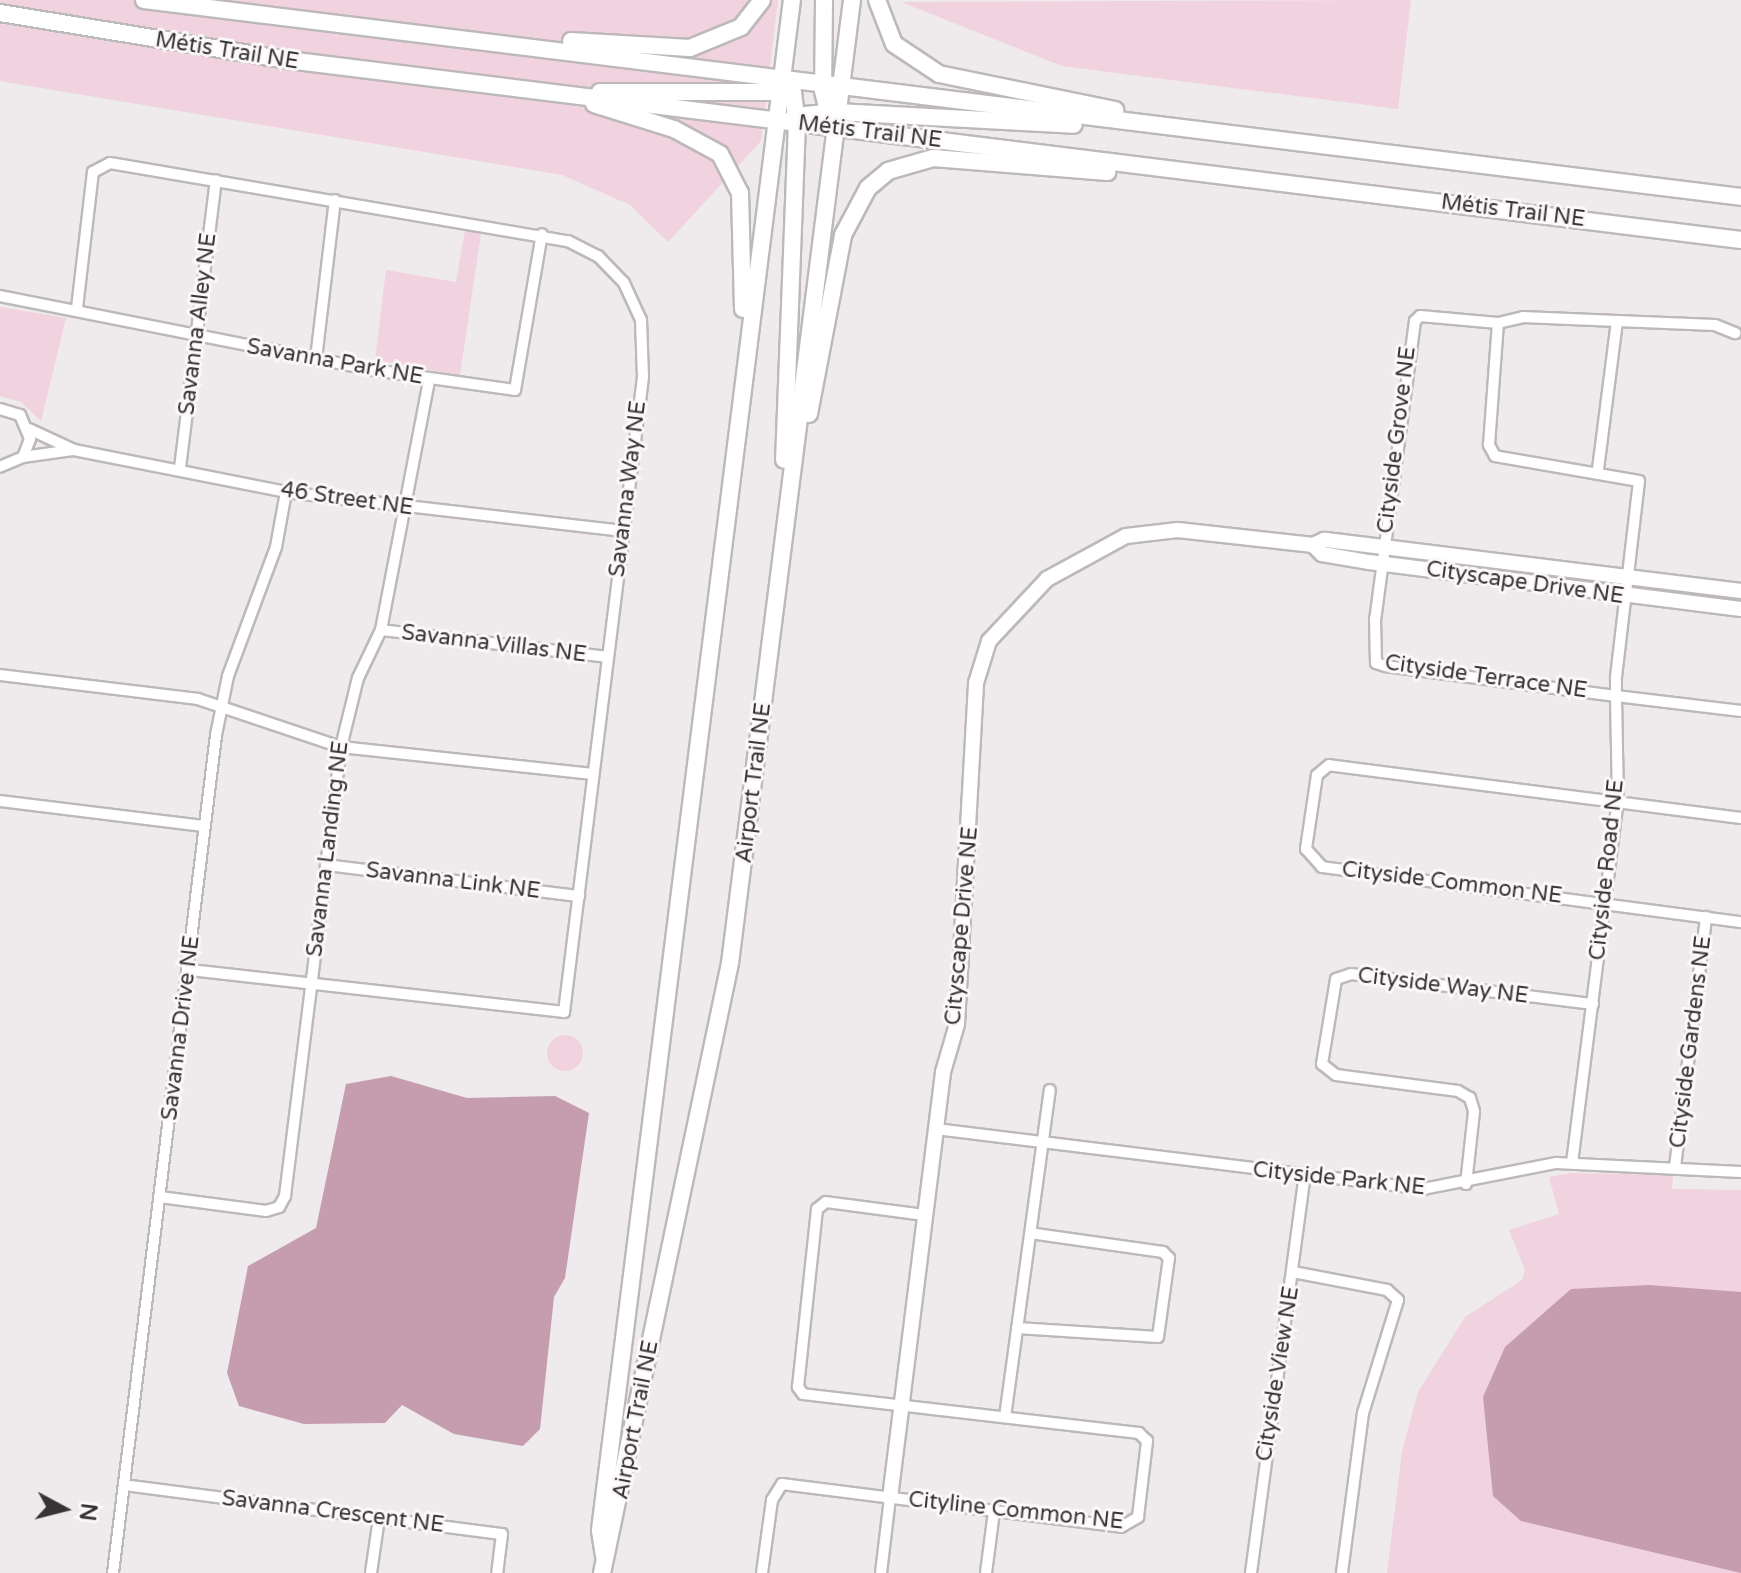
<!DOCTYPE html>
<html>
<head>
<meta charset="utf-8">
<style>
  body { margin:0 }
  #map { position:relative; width:1741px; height:1573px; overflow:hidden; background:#efeaec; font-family:"Varela Round",sans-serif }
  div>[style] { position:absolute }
  .green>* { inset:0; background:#f1d2df }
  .round { border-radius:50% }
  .water>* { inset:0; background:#c69daf }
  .roads { filter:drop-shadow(2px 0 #bdb8ba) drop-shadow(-2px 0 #bdb8ba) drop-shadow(0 2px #bdb8ba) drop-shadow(0 -2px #bdb8ba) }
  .street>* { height:10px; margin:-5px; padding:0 5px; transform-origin:5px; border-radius:5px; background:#fff }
  .secondary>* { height:14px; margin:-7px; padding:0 7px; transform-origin:7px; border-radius:7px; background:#fff }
  .primary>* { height:16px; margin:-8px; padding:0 8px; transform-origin:8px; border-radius:8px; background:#fff }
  span { translate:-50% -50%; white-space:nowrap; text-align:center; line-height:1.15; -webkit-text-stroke:6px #fcf8f9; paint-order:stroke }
  .street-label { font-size:22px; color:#363435 }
  .north { position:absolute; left:24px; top:1469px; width:80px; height:80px; -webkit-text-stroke:6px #fcf8f9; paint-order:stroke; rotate:97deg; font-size:22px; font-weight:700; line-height:32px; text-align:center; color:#363435 }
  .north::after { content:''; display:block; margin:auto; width:28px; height:36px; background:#363435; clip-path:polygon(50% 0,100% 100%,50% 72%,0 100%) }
</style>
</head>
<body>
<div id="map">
  <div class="green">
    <div style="clip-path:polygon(0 0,778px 0,761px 141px,668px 242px,630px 205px,562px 175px,0 81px)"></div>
    <div style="clip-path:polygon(1411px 0,1398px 109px,1062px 66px,901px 2px)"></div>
    <div style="clip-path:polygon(465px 230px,481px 233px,460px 375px,375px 360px,386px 270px,456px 282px)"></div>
    <div style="clip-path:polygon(0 307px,66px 318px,41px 421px,21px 402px,0 396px)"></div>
    <div class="round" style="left:547px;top:1035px;width:36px;height:36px"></div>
    <div style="clip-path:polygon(1571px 1173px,1673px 1175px,1672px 1189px,1741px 1190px,1741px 1573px,1387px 1573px,1402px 1452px,1418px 1392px,1465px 1317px,1522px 1280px,1525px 1270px,1509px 1230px,1559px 1214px,1549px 1177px)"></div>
  </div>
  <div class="water">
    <div style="clip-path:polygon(391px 1076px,467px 1098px,555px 1096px,589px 1113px,565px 1278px,554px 1297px,540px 1429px,523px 1446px,454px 1434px,402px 1405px,385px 1423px,304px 1424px,239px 1406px,227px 1373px,248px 1266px,316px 1228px,346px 1084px)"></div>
    <div style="clip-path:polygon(1649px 1285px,1741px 1292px,1741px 1573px,1521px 1521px,1493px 1496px,1483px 1397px,1505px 1347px,1571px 1289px)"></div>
  </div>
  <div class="roads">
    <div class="street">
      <div style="left:0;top:296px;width:380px;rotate:11.2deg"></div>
      <div style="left:373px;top:370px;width:143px;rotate:8deg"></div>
      <div style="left:515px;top:390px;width:158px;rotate:-80.2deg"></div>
      <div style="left:77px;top:308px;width:137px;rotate:-83.3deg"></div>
      <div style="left:93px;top:172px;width:19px;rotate:-28deg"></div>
      <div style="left:110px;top:163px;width:465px;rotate:9.7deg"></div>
      <div style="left:568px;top:241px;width:34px;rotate:27deg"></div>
      <div style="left:598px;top:256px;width:37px;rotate:46deg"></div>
      <div style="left:624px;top:283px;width:41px;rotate:65.3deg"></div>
      <div style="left:641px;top:320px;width:57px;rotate:88deg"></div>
      <div style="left:643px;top:377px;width:640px;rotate:97.09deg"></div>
      <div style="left:564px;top:1012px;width:378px;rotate:-173.6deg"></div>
      <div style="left:1617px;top:321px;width:98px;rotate:2.3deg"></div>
      <div style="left:1715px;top:325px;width:22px;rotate:22deg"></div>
      <div style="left:1498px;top:323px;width:26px;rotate:-13deg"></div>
      <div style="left:1523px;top:317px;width:94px;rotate:2.4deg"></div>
      <div style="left:1617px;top:321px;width:150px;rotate:97.3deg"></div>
      <div style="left:316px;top:359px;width:160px;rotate:-83.2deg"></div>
      <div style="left:0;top:409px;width:21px;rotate:17deg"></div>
      <div style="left:20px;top:415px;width:26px;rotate:67deg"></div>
      <div style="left:30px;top:439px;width:19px;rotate:111deg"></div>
      <div style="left:23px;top:457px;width:25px;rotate:157deg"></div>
      <div style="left:29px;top:429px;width:50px;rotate:25deg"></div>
      <div style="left:74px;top:450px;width:216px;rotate:11.2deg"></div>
      <div style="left:286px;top:492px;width:339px;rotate:6.6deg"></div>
      <div style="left:23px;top:457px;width:50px;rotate:-8deg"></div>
      <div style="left:180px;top:468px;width:290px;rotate:-82.9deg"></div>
      <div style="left:381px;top:630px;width:228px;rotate:6.8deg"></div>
      <div style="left:0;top:675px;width:199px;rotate:6.9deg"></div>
      <div style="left:198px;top:699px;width:151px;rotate:18.6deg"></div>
      <div style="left:341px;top:747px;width:253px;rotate:6.1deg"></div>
      <div style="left:0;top:801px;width:206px;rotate:7deg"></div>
      <div style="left:1741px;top:818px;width:415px;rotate:-172.7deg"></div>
      <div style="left:1329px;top:765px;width:16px;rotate:140deg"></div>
      <div style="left:1317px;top:775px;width:75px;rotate:98.5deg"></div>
      <div style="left:1306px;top:849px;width:24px;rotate:48deg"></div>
      <div style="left:1322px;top:867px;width:423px;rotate:7.5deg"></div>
      <div style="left:326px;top:865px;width:255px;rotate:7deg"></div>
      <div style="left:936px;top:1129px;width:491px;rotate:7deg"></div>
      <div style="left:1423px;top:1189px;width:136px;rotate:-11.1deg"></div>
      <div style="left:1556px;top:1163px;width:185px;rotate:2.8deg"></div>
      <div style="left:1572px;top:1163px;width:365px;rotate:-82.8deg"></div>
      <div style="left:1618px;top:801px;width:105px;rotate:-91.1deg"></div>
      <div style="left:1616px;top:696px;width:19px;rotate:-90deg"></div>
      <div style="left:1616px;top:677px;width:197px;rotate:-83.3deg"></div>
      <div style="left:1639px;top:481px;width:146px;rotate:-170.2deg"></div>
      <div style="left:1495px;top:456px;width:13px;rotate:-119deg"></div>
      <div style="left:1489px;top:445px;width:122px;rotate:-85.8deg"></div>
      <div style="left:1498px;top:323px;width:78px;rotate:-174.9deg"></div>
      <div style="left:1420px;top:316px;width:7px;rotate:135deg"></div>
      <div style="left:1415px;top:321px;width:301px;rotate:97.6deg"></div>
      <div style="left:1375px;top:619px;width:44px;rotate:88.7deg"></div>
      <div style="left:1376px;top:663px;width:9px;rotate:18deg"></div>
      <div style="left:1385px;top:666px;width:233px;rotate:7.4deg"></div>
      <div style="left:1616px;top:696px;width:126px;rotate:6.8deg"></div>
      <div style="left:1675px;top:1167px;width:252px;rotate:-82.9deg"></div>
      <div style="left:1466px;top:1184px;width:73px;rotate:-83.7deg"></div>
      <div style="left:1474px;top:1111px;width:14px;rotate:-107deg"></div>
      <div style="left:1470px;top:1098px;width:14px;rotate:-150deg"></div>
      <div style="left:1458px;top:1091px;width:123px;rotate:-172.5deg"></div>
      <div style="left:1336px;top:1075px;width:18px;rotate:-142deg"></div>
      <div style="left:1322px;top:1064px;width:86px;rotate:-80.6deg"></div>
      <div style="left:1336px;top:979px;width:16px;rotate:-18deg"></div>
      <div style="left:1351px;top:974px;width:244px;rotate:7.1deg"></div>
      <div style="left:160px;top:1197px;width:107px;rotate:7.5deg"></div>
      <div style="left:266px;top:1211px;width:14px;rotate:-17deg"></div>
      <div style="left:279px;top:1207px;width:13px;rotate:-61deg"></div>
      <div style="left:285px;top:1196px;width:452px;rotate:-82.9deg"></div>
      <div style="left:341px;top:747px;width:71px;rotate:-76.2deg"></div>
      <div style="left:358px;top:678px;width:53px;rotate:-64.4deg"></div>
      <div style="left:381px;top:630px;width:255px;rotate:-79.1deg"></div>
      <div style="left:1293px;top:1272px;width:96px;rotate:10.8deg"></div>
      <div style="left:1387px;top:1290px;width:15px;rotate:42deg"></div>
      <div style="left:1398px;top:1300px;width:118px;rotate:107.2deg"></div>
      <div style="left:1363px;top:1413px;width:161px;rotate:97.5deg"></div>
      <div style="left:1017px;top:1328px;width:141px;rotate:3.7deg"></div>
      <div style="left:1158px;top:1337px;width:80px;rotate:-82.1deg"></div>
      <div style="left:1169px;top:1258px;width:8px;rotate:-135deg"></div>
      <div style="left:1163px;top:1252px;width:134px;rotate:-171.9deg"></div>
      <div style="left:1005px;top:1417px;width:330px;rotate:-82.2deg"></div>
      <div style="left:124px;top:1485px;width:381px;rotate:7.4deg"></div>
      <div style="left:502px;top:1534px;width:39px;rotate:97deg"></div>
      <div style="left:113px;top:1573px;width:844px;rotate:-82.99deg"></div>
      <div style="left:216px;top:735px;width:60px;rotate:-78.5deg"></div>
      <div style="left:228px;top:676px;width:138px;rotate:-69.6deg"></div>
      <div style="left:276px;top:547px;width:56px;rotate:-79.7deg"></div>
      <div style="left:371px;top:1573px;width:56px;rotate:-81.7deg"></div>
      <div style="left:762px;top:1573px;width:74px;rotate:-82.2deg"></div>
      <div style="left:772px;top:1500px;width:19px;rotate:-58deg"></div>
      <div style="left:782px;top:1484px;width:342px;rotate:7.2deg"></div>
      <div style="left:1121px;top:1527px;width:20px;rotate:-30deg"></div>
      <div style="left:1138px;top:1517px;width:77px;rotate:-83.2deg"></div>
      <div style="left:1147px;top:1441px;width:11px;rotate:-135deg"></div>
      <div style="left:1139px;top:1433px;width:338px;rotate:-173.4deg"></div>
      <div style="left:803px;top:1394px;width:9px;rotate:-126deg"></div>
      <div style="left:798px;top:1387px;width:179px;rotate:-83.9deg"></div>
      <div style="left:817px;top:1209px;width:11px;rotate:-38deg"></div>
      <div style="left:826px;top:1202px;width:100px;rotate:7.5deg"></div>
      <div style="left:881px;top:1573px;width:76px;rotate:-83.2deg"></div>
      <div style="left:986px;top:1573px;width:63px;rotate:-82.6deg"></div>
      <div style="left:1251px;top:1573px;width:401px;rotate:-82.3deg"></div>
    </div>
    <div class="secondary">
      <div style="left:1741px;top:591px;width:420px;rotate:-173deg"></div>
      <div style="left:1324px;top:540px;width:12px;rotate:156deg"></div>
      <div style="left:1313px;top:545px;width:13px;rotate:45deg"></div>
      <div style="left:1322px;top:554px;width:48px;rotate:9.7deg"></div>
      <div style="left:1369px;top:562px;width:375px;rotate:7.2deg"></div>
      <div style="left:890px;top:1498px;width:429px;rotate:-82.9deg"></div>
      <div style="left:943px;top:1072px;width:50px;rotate:-73.7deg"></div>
      <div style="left:957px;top:1024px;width:342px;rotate:-86.8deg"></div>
      <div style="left:976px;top:683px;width:44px;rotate:-72.8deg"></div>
      <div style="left:989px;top:641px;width:85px;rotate:-46.9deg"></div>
      <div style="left:1047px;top:579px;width:90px;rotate:-28.6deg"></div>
      <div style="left:1126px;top:536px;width:52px;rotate:-6.6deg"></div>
      <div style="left:1178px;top:530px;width:136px;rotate:6.3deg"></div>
    </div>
    <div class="primary">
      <div style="left:144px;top:0;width:1609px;rotate:7.03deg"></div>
      <div style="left:824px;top:0;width:91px;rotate:90.6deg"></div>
      <div style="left:823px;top:91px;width:29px;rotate:76deg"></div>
      <div style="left:877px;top:0;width:47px;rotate:68.9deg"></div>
      <div style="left:894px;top:44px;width:54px;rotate:33.7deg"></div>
      <div style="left:939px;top:74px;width:180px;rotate:11.6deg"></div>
      <div style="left:0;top:13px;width:292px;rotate:9.3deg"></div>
      <div style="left:288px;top:60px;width:1464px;rotate:7.06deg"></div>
      <div style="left:571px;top:41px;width:119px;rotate:3.4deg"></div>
      <div style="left:690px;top:48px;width:55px;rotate:-22.4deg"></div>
      <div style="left:741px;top:27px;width:34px;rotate:-52deg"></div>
      <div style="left:783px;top:79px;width:16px;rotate:52deg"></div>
      <div style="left:793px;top:92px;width:31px;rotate:83deg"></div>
      <div style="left:797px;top:123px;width:337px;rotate:92.2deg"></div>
      <div style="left:600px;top:92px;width:189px"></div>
      <div style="left:594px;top:104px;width:84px;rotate:17.4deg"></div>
      <div style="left:674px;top:129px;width:52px;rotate:28.5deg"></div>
      <div style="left:720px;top:154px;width:44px;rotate:62.9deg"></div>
      <div style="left:740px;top:193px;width:116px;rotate:88.5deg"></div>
      <div style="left:794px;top:116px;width:43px;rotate:-5.3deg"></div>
      <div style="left:837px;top:112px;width:237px;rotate:3.1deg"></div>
      <div style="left:809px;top:414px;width:182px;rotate:-79.2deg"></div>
      <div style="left:843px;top:235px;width:53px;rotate:-62deg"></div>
      <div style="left:868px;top:188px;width:26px;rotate:-40deg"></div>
      <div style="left:888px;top:171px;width:47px;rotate:-16.1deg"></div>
      <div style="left:933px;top:158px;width:175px;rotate:4.6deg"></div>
      <div style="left:604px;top:1556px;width:26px;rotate:-99deg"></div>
      <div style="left:600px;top:1530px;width:1542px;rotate:-82.85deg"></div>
      <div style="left:602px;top:1573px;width:623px;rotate:-78.15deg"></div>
      <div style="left:730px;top:963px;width:971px;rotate:-82.78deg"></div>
    </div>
  </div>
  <div class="street-label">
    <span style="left:227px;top:51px;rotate:9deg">Métis Trail NE</span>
    <span style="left:870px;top:132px;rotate:7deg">Métis Trail NE</span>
    <span style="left:1513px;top:211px;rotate:7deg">Métis Trail NE</span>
    <span style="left:198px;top:324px;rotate:-83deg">Savanna Alley NE</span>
    <span style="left:335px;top:362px;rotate:10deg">Savanna Park NE</span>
    <span style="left:1397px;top:440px;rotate:-83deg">Cityside Grove NE</span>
    <span style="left:628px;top:489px;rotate:-83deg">Savanna Way NE</span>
    <span style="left:347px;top:499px;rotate:8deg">46 Street NE</span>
    <span style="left:1525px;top:583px;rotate:8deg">Cityscape Drive NE</span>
    <span style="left:494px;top:644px;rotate:7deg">Savanna Villas NE</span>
    <span style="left:1486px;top:677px;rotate:8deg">Cityside Terrace NE</span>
    <span style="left:754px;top:783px;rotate:-83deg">Airport Trail NE</span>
    <span style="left:328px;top:849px;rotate:-83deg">Savanna Landing NE</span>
    <span style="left:1607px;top:870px;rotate:-84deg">Cityside Road NE</span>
    <span style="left:453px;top:881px;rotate:7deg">Savanna Link NE</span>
    <span style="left:1452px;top:883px;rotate:7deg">Cityside Common NE</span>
    <span style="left:962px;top:926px;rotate:-85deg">Cityscape Drive NE</span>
    <span style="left:1443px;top:986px;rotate:7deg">Cityside Way NE</span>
    <span style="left:181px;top:1028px;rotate:-83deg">Savanna Drive NE</span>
    <span style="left:1691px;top:1042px;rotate:-83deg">Cityside Gardens NE</span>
    <span style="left:1339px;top:1179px;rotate:6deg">Cityside Park NE</span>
    <span style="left:1278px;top:1374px;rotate:-81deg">Cityside View NE</span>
    <span style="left:636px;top:1420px;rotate:-79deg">Airport Trail NE</span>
    <span style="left:1016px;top:1511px;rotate:6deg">Cityline Common NE</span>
    <span style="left:333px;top:1512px;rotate:7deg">Savanna Crescent NE</span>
  </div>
  <div class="north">N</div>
</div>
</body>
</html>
